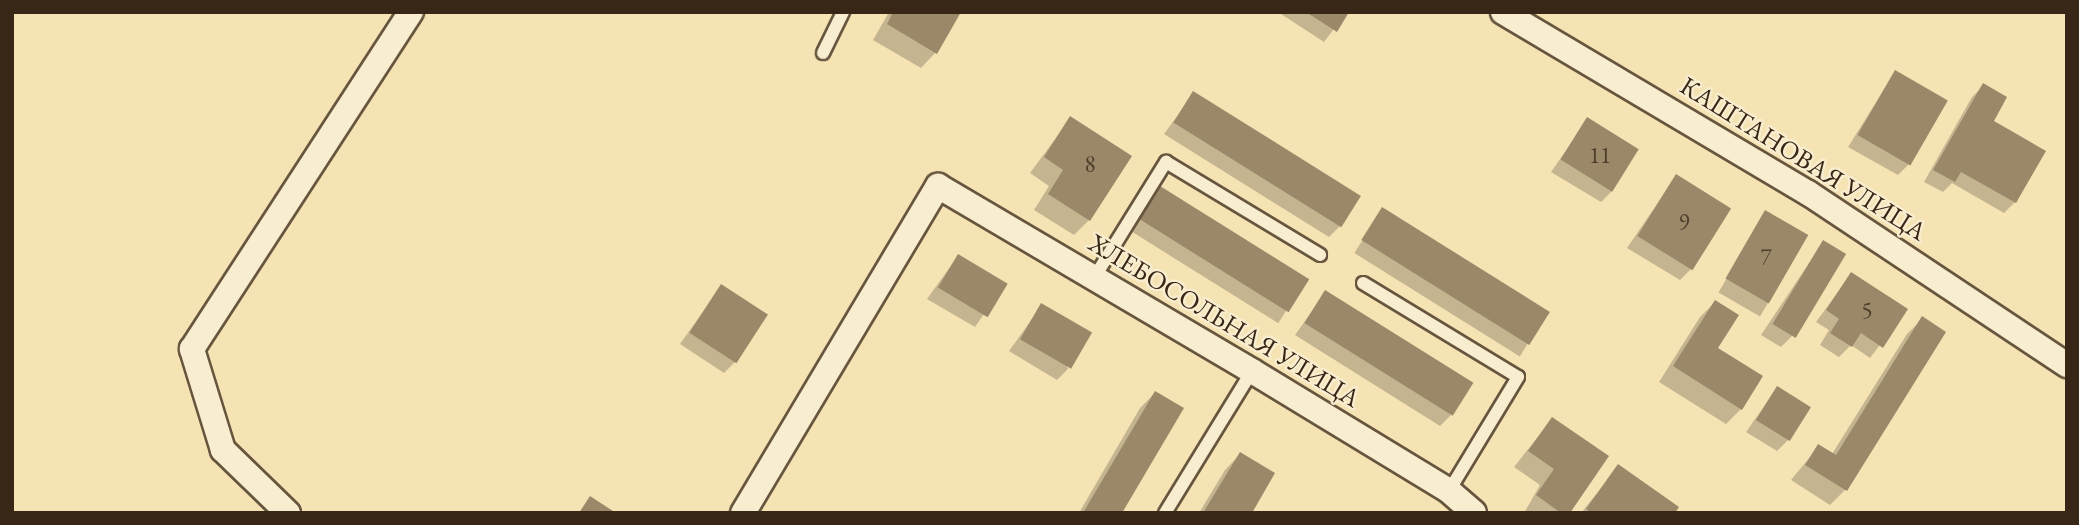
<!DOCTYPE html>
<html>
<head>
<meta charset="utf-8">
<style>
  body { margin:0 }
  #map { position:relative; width:2079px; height:525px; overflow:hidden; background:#f5e3b4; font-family:"EB Garamond",serif }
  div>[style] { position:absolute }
  .shadow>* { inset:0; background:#0003; transform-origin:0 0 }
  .building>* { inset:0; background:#9a8869; transform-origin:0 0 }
  .roads { filter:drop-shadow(2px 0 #67553e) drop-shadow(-2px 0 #67553e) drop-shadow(0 2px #67553e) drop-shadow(0 -2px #67553e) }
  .service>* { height:12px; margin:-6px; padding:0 6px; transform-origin:6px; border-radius:6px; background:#f8edce }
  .minor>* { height:24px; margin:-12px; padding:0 12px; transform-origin:12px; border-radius:12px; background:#f8edce }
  span { translate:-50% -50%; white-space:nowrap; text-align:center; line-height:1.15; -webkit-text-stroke:5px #f8edce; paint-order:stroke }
  .number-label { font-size:23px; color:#503e2c }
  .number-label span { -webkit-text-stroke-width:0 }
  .street-label { font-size:26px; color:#382617 }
  .frame { position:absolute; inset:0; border:14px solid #382617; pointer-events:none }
</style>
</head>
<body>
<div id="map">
  <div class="shadow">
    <div style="clip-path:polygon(889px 12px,959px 12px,936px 52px,921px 68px,873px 40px)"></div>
    <div style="clip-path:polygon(1278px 12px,1347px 12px,1324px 42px)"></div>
    <div style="clip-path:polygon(1895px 72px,1909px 164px,1898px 175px,1848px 147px)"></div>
    <div style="clip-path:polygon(1983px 86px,2015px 202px,2004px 213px,1952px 183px,1943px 192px,1924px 182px,1972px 97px)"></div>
    <div style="clip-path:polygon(1194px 93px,1340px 226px,1329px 237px,1164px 134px)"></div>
    <div style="clip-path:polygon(1070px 119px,1089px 220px,1074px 235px,1034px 210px,1049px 186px,1030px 173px)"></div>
    <div style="clip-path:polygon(1587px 120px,1612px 191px,1601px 202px,1551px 172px)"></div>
    <div style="clip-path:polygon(1676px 176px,1691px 269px,1680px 280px,1627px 248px)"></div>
    <div style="left:1160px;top:188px;width:172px;height:52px;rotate:32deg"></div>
    <div style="left:1382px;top:209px;width:195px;height:52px;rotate:32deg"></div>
    <div style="left:1765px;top:212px;width:48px;height:93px;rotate:30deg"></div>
    <div style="clip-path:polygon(1823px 242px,1792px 336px,1781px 347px,1761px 335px)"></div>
    <div style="clip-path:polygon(958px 256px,1005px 284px,975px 327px,927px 299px)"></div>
    <div style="clip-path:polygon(1851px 274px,1906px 310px,1870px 358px,1851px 345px,1839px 357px,1820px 345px,1829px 330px,1816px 322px)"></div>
    <div style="clip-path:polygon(721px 286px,735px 362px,724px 373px,680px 344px)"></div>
    <div style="clip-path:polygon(1325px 293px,1451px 415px,1440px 426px,1295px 335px)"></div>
    <div style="clip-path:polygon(1715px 302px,1716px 349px,1741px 409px,1726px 424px,1659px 382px,1700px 317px)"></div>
    <div style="clip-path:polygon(1042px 305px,1068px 369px,1057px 380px,1009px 351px)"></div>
    <div style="clip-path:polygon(1922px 319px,1846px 489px,1830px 505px,1791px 480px,1819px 446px,1832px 454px,1907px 334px)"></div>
    <div style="clip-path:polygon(1777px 388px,1788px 440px,1777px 451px,1746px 432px)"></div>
    <div style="clip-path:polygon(1155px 393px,1120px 513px,1079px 513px,1140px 408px)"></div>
    <div style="clip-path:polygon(1552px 419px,1568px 513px,1524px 513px,1540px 485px,1514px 467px)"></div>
    <div style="clip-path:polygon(1240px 454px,1250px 513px,1199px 513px,1225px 470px)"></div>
    <div style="clip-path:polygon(1619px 466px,1673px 513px,1581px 513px)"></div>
  </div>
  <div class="building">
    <div style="clip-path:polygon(893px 12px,961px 12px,937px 54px,887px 24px)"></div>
    <div style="clip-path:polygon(1306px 12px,1349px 12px,1337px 32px)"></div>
    <div style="left:1895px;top:70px;width:61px;height:75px;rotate:30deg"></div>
    <div style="clip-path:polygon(1983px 83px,2007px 97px,1994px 121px,2046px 151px,2016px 203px,1961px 172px,1955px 182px,1933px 170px)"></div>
    <div style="left:1193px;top:91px;width:198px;height:37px;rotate:32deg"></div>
    <div style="clip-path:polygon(1070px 116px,1132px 156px,1090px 221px,1048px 194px,1063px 170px,1044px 157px)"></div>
    <div style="left:1587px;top:117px;width:61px;height:50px;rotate:32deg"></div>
    <div style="left:1676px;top:174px;width:65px;height:73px;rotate:32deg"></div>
    <div style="left:1160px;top:186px;width:176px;height:39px;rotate:32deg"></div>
    <div style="left:1382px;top:207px;width:198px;height:39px;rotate:32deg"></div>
    <div style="left:1765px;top:210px;width:50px;height:79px;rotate:30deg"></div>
    <div style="left:1823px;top:240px;width:27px;height:98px;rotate:31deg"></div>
    <div style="left:958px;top:254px;width:58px;height:39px;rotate:31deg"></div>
    <div style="clip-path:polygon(1851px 272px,1908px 309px,1883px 348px,1861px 333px,1852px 347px,1830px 333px,1839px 319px,1826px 310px)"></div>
    <div style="left:721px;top:284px;width:56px;height:58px;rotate:33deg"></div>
    <div style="left:1325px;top:290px;width:175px;height:39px;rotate:32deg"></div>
    <div style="clip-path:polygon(1715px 300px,1739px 315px,1718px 348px,1763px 376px,1742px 410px,1673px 366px)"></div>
    <div style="left:1041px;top:303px;width:59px;height:42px;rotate:30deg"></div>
    <div style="clip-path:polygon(1922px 316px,1946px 332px,1847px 491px,1805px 465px,1818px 444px,1836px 455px)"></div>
    <div style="left:1777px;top:386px;width:40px;height:40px;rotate:32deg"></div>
    <div style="clip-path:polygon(1155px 391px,1184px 408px,1122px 513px,1083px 513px)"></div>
    <div style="clip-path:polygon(1552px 417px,1609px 456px,1570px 513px,1561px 513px,1536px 495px,1554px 469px,1528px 451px)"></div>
    <div style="clip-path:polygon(1240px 452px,1275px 473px,1252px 513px,1203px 513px)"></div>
    <div style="clip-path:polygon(1618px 464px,1679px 507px,1675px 513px,1592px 513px,1586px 509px)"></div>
    <div style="clip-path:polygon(590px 496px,616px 513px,579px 513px)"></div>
  </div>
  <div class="roads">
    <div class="service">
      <div style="left:823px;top:53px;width:46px;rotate:-64deg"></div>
      <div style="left:1094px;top:278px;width:137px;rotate:-58.2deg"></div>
      <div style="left:1166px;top:162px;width:180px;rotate:31.1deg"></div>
      <div style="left:1363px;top:283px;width:181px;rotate:31.2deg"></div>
      <div style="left:1518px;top:377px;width:133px;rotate:121.2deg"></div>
      <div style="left:1165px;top:513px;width:167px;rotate:-58.5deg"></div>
    </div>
    <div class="minor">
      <div style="left:1503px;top:12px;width:355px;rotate:30.7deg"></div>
      <div style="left:1808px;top:193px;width:311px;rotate:33.6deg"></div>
      <div style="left:288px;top:513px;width:91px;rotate:-135.9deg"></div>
      <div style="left:223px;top:450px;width:106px;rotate:-107.1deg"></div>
      <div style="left:192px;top:349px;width:402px;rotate:-57deg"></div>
      <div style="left:743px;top:513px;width:381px;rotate:-59.2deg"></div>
      <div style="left:938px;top:186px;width:364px;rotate:30.5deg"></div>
      <div style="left:1252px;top:371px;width:231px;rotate:31.3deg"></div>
      <div style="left:1449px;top:491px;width:33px;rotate:41deg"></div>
    </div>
  </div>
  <div class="number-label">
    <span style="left:1600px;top:155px">11</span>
    <span style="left:1090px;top:164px">8</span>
    <span style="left:1684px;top:222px">9</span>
    <span style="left:1766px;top:257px">7</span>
    <span style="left:1867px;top:310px">5</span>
  </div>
  <div class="street-label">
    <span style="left:1803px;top:159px;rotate:32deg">КАШТАНОВАЯ УЛИЦА</span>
    <span style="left:1224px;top:321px;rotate:31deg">ХЛЕБОСОЛЬНАЯ УЛИЦА</span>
  </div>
  <div class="frame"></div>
</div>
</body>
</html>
